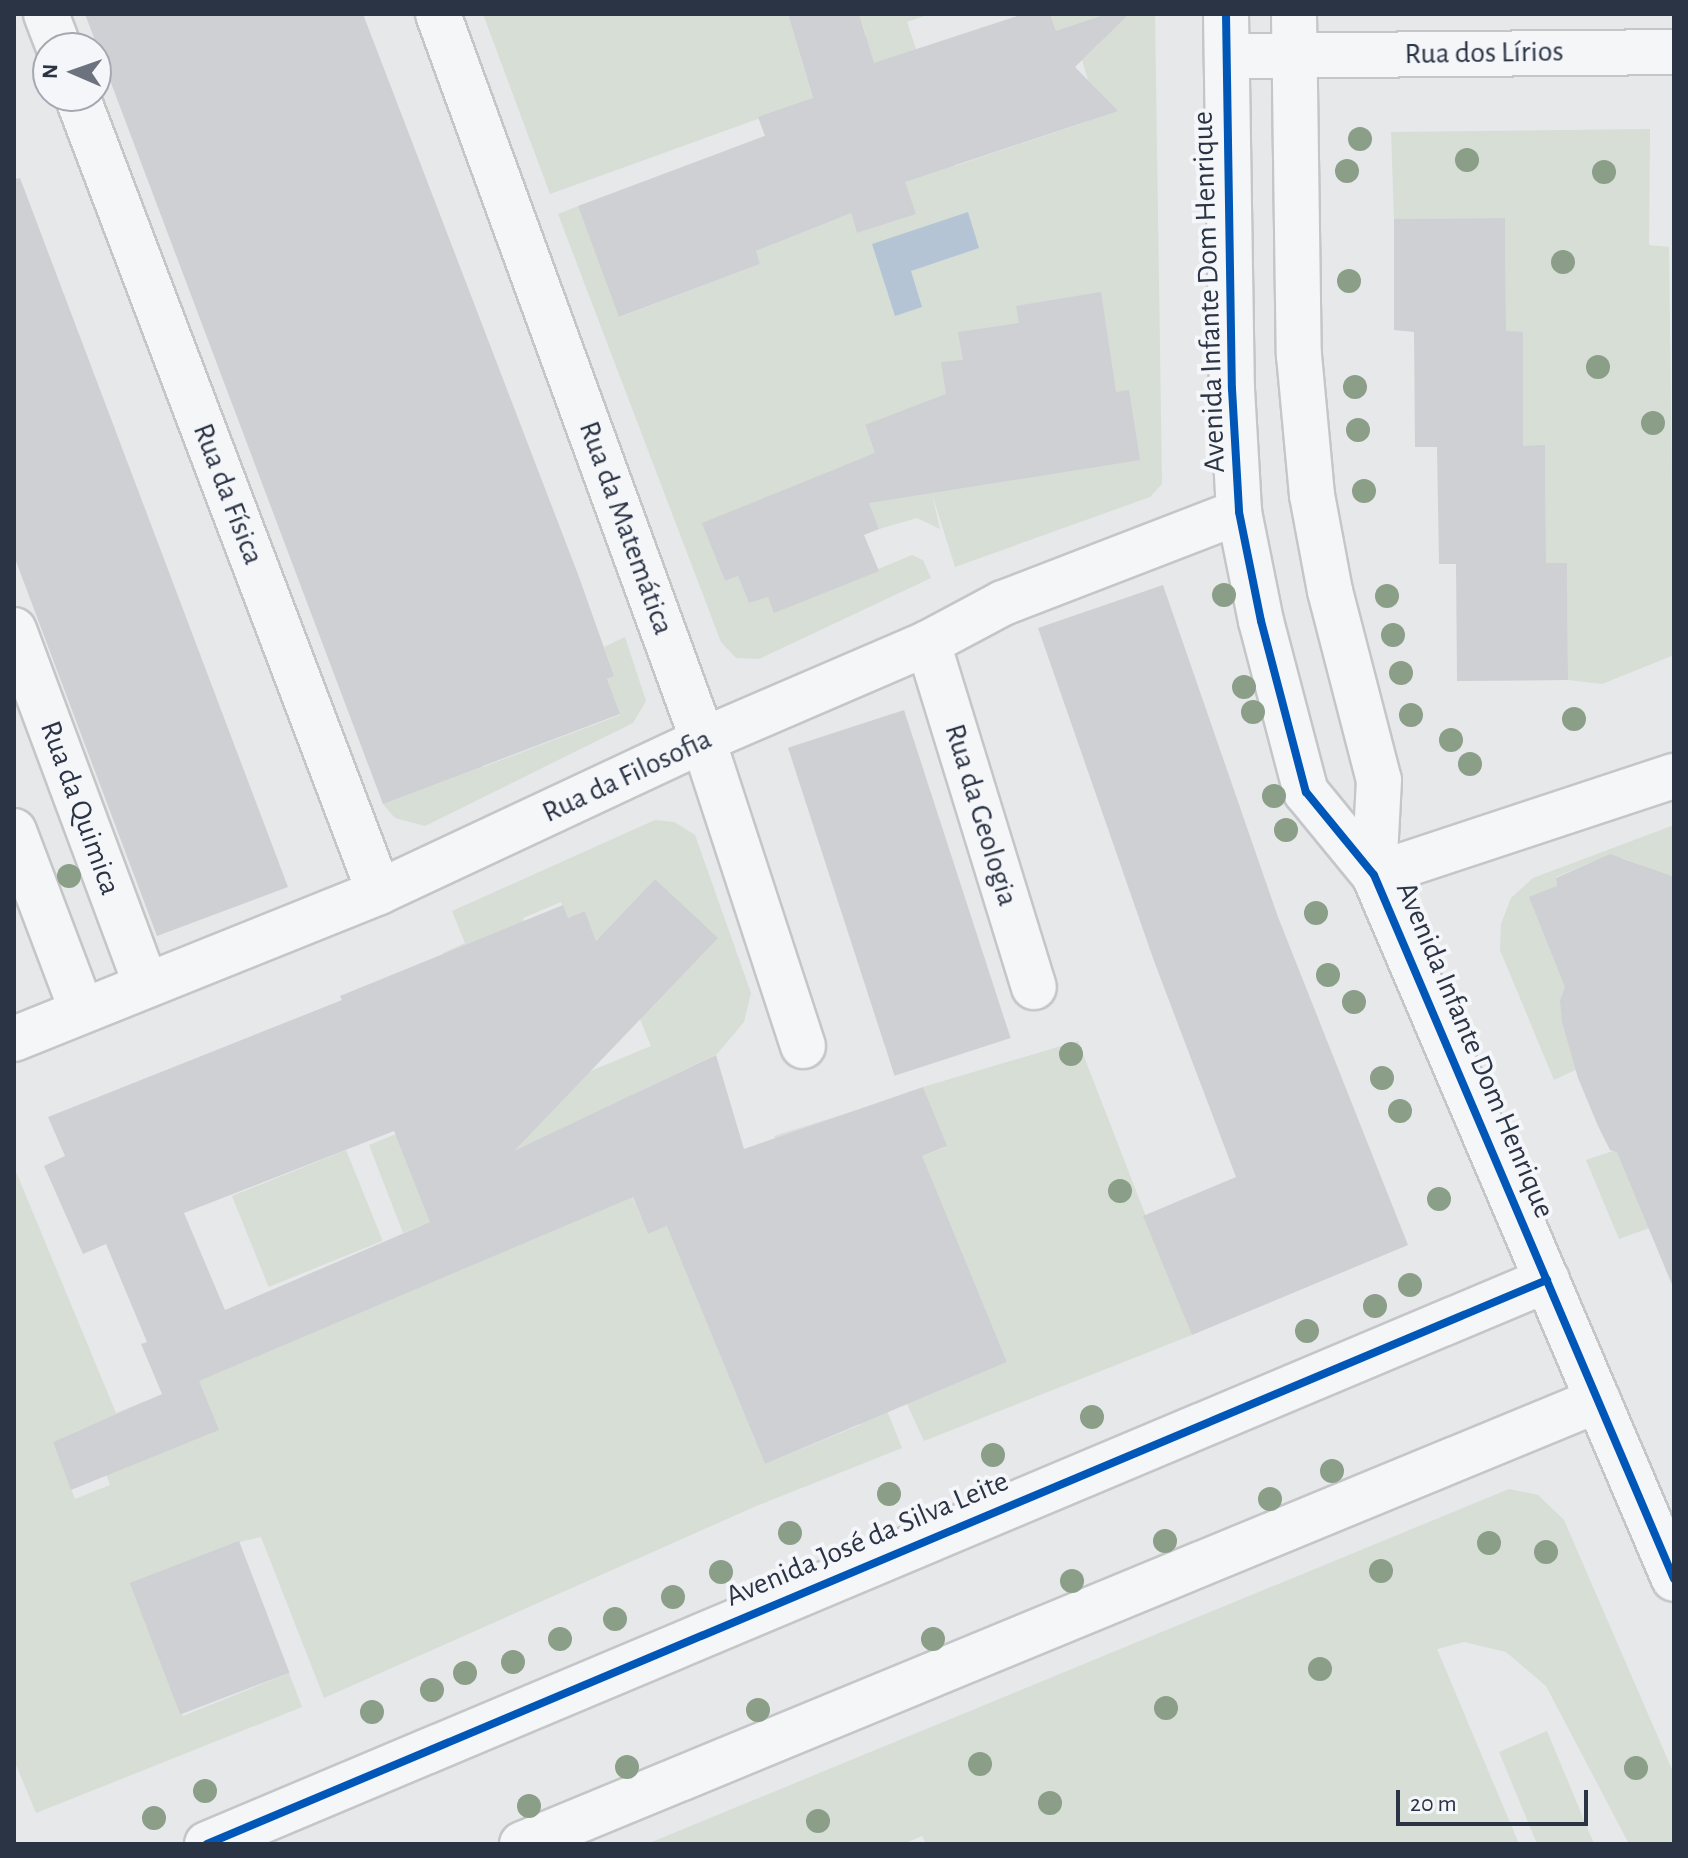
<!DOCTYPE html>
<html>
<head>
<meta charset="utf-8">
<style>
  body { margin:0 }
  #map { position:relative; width:1688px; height:1858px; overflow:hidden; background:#e6e8ea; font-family:"Alegreya Sans",sans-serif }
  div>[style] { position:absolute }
  .green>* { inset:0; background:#d6ded6; transform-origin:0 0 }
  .water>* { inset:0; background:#b4c4d5 }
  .building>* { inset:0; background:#ced0d3; transform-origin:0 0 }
  .roads { filter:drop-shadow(2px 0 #c4c6c8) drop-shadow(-2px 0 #c4c6c8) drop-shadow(0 2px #c4c6c8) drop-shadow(0 -2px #c4c6c8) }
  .street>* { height:44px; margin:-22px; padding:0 22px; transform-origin:22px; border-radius:22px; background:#f5f6f7 }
  .cycleway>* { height:8px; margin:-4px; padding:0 4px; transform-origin:4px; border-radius:4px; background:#0057b8 }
  .trees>* { width:24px; height:24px; margin:-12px; border-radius:50%; background:#8a9e88 }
  span { translate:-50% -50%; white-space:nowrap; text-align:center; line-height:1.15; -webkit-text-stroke:8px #f4f6f9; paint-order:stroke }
  .street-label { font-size:30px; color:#2b3445 }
  .frame { position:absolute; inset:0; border:16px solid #2b3445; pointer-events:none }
  .north { position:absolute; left:32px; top:32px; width:80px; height:80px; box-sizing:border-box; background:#f4f6f9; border:2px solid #a4a8b1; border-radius:50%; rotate:272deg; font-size:22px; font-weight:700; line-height:32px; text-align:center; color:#2b3445 }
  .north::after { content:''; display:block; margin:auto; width:28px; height:36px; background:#6c737f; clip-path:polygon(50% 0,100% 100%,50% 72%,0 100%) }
  .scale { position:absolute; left:1396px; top:1790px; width:192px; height:36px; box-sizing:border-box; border:4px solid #2b3445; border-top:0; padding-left:10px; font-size:24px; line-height:28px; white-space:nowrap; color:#2b3445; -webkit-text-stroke:6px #f4f6f9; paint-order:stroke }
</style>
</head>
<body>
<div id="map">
  <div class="green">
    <div style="clip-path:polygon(483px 14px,788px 14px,813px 99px,550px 194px)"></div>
    <div style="clip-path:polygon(evenodd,859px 14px,930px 14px,907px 22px,955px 166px,1089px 121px,1100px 93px,1088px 80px,1082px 60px,1099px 44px,1056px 31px,1050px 14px,1155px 14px,1162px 484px,1150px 497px,955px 567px,932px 494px,940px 529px,917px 518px,879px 529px,856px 470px,844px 466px,703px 523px,725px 581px,738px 576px,749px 603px,768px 597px,775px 612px,912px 555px,923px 560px,931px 578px,759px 659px,736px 658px,721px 642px,558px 214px,578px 206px,620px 317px,760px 264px,756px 251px,773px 244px,730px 149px,765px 136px,769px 150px,847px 201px,857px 233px,915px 214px,858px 38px,866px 35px,859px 14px,905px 410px,889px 489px,865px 426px,905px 410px)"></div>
    <div style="clip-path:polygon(1650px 129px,1649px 245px,1669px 247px,1674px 655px,1602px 684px,1568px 680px,1567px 563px,1546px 563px,1545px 446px,1523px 446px,1506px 331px,1505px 218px,1394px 219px,1391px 132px)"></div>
    <div style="clip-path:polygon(348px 407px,483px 767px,620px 715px,607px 679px,614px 676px,604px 647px,625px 637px,646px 701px,633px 723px,425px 826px,395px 818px,383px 804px,433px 784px)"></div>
    <div style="clip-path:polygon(evenodd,655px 820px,674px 822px,695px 835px,751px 993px,744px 1022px,717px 1054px,640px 1091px,657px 1129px,632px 1196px,648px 1234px,691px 1216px,802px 1201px,774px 1136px,851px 1112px,857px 1110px,880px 1172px,946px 1147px,923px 1087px,1078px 1041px,1192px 1335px,924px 1441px,907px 1404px,1007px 1362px,955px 1237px,874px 1378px,902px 1448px,754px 1507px,324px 1698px,261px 1537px,239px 1542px,132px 1588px,183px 1716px,289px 1673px,302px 1707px,36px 1813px,14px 1760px,14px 1167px,116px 1413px,145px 1401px,164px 1452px,218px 1430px,198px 1380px,557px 1169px,403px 1233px,369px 1145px,495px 1094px,443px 953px,465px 943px,452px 911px,655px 820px,655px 879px,717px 938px,640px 1019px,651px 1046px,581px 1075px,523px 918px,561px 902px,568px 918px,585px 911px,596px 941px,655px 879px,655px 820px,695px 1293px,836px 1365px,860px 1425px,765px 1464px,695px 1293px,655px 820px,89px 1426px,110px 1485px,75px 1499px,53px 1442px,89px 1426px)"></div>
    <div style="clip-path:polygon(1674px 825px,1674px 875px,1650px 886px,1641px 865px,1623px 858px,1598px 870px,1594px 861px,1556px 877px,1566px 986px,1560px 1000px,1584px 1066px,1554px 1080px,1500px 950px,1501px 924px,1511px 898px,1533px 878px)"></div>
    <div style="clip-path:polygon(1631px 1145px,1629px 1181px,1652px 1227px,1619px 1239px,1586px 1160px)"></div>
    <div style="left:346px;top:1150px;width:98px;height:123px;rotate:68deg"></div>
    <div style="clip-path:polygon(1509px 1489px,1538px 1495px,1564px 1520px,1674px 1774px,1674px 1844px,1629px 1844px,1546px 1686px,1506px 1652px,1464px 1642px,1437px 1649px,1519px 1844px,926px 1844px,922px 1836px,903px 1844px,647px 1844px)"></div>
    <div style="clip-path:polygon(1547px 1731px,1594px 1844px,1537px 1844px,1499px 1752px)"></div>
  </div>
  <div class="water">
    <div style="clip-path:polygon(968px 212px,979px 248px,911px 271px,922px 307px,895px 316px,872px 244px)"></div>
  </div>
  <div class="building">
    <div style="clip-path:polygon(85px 14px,363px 14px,579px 577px,614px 676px,607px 679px,620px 714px,383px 804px)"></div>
    <div style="clip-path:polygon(788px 14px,859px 14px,874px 63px,1023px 14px,1050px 14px,1056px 31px,1107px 14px,1129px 14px,1075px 67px,1118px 111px,905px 182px,916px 214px,857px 233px,851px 213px,756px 251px,760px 264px,619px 317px,578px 206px,765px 136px,758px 117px,813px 98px)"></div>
    <div style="clip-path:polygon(20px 178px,288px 887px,157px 936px,14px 556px,14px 179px)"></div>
    <div style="clip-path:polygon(1505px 218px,1506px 331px,1523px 332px,1523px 446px,1545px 445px,1546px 563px,1567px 563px,1568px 680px,1457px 681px,1456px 564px,1439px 564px,1437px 447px,1415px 447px,1414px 332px,1394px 330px,1394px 219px)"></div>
    <div style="clip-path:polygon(1101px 292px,1116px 392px,1129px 390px,1140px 460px,869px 503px,879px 529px,864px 535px,879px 571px,774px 613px,768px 597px,749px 603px,738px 576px,725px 581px,702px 523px,875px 453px,865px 425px,946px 394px,941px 362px,963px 360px,958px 332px,1019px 323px,1016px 306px)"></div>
    <div style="clip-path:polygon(1163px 585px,1278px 917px,1408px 1245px,1192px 1335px,1143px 1216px,1236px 1177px,1154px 961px,1038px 628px)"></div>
    <div style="left:904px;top:710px;width:345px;height:122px;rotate:72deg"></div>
    <div style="clip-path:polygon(1610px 854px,1674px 877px,1673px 1287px,1617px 1152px,1610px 1150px,1598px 1126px,1578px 1078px,1562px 1022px,1560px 1000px,1565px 987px,1529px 897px,1557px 886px,1556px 878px)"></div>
    <div style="clip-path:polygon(evenodd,655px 879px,718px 938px,514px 1151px,716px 1055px,744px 1149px,923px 1087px,947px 1146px,922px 1156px,1007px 1362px,765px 1464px,667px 1226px,648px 1234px,633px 1197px,199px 1381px,219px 1430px,71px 1490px,53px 1442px,162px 1394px,141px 1344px,147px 1342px,106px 1244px,83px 1254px,44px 1166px,65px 1156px,48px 1117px,342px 1000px,340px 996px,563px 905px,568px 918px,585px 911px,596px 941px,655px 879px,394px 1131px,430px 1222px,225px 1310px,184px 1213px,394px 1131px)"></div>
    <div style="left:239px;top:1541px;width:141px;height:117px;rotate:69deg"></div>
  </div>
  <div class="roads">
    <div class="street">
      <div style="left:46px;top:14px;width:36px;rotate:69deg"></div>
      <div style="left:438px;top:14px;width:773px;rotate:69.95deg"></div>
      <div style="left:703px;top:740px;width:322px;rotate:71.9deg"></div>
      <div style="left:1226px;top:14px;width:375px;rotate:89.1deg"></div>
      <div style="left:1232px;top:389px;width:123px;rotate:86.7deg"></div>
      <div style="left:1239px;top:512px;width:111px;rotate:78.6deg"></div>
      <div style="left:1261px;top:621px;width:177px;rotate:75.3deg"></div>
      <div style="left:1306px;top:792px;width:107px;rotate:50.7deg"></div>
      <div style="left:1374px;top:875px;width:765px;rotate:66.92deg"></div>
      <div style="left:1294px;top:14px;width:341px;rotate:89.2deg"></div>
      <div style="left:1299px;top:355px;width:141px;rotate:84.7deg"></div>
      <div style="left:1312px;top:495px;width:98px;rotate:79.4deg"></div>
      <div style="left:1330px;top:591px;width:195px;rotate:75.5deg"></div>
      <div style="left:1379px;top:780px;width:95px;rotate:93deg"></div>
      <div style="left:1227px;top:56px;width:447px;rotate:-0.5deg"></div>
      <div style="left:77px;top:96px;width:851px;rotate:69.22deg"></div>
      <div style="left:14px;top:630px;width:379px;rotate:69.6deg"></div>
      <div style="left:928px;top:643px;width:360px;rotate:72.9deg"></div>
      <div style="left:14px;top:831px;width:192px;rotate:69.3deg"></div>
      <div style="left:1374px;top:875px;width:316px;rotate:-18.3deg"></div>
      <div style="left:14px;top:1039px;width:393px;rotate:-21.9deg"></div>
      <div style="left:379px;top:892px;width:358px;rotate:-25.1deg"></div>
      <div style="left:703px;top:740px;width:245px;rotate:-23.3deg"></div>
      <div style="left:928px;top:643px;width:85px;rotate:-28.1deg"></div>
      <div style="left:1003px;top:603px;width:253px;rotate:-21.1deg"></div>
      <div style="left:207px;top:1844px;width:1454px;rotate:-22.83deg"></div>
      <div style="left:522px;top:1844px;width:1164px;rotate:-22.42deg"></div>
    </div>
  </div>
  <div class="cycleway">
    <div style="left:1226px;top:14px;width:375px;rotate:89.1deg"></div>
    <div style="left:1232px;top:389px;width:123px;rotate:86.7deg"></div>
    <div style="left:1239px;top:512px;width:111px;rotate:78.6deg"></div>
    <div style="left:1261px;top:621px;width:177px;rotate:75.3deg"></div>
    <div style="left:1306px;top:792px;width:107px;rotate:50.7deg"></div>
    <div style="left:1374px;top:875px;width:765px;rotate:66.92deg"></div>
    <div style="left:207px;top:1844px;width:1454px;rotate:-22.83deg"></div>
  </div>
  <div class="trees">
    <div style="left:1360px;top:139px"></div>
    <div style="left:1467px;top:160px"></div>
    <div style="left:1347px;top:171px"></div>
    <div style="left:1604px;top:172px"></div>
    <div style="left:1563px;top:262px"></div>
    <div style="left:1349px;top:281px"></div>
    <div style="left:1598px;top:367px"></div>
    <div style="left:1355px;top:387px"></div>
    <div style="left:1653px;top:423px"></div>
    <div style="left:1358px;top:430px"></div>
    <div style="left:1364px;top:491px"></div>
    <div style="left:1224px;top:595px"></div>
    <div style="left:1387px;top:596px"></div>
    <div style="left:1393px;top:635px"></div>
    <div style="left:1401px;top:673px"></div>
    <div style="left:1244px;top:687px"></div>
    <div style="left:1253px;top:712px"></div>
    <div style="left:1411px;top:715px"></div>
    <div style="left:1574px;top:719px"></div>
    <div style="left:1451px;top:740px"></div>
    <div style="left:1470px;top:764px"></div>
    <div style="left:1274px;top:796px"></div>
    <div style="left:1286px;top:830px"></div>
    <div style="left:69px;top:876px"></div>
    <div style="left:1316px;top:913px"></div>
    <div style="left:1328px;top:975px"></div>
    <div style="left:1354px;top:1002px"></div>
    <div style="left:1071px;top:1054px"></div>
    <div style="left:1382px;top:1078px"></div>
    <div style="left:1400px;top:1111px"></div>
    <div style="left:1120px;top:1191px"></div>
    <div style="left:1439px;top:1199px"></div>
    <div style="left:1410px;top:1285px"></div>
    <div style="left:1375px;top:1306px"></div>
    <div style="left:1307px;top:1331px"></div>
    <div style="left:1092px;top:1417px"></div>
    <div style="left:993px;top:1455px"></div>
    <div style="left:1332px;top:1471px"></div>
    <div style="left:889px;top:1494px"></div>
    <div style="left:1270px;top:1499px"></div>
    <div style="left:790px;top:1533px"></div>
    <div style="left:1165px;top:1541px"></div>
    <div style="left:1489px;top:1543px"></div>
    <div style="left:1546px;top:1552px"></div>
    <div style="left:1381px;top:1571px"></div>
    <div style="left:721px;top:1572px"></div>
    <div style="left:1072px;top:1581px"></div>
    <div style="left:673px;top:1597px"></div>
    <div style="left:615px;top:1619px"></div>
    <div style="left:560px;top:1639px"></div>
    <div style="left:933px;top:1639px"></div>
    <div style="left:513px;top:1662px"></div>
    <div style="left:1320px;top:1669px"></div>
    <div style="left:465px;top:1673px"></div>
    <div style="left:432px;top:1690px"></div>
    <div style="left:1166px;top:1708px"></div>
    <div style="left:758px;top:1710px"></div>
    <div style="left:372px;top:1712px"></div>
    <div style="left:980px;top:1764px"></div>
    <div style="left:627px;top:1767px"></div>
    <div style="left:1636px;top:1768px"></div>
    <div style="left:205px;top:1791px"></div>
    <div style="left:1050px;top:1803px"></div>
    <div style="left:529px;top:1806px"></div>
    <div style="left:154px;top:1818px"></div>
    <div style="left:818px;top:1821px"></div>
  </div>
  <div class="street-label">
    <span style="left:1484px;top:53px;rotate:-1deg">Rua dos Lírios</span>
    <span style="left:1209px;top:292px;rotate:-92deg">Avenida Infante Dom Henrique</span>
    <span style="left:228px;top:494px;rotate:69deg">Rua da Física</span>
    <span style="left:626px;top:528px;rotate:70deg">Rua da Matemática</span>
    <span style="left:627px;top:776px;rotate:-25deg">Rua da Filosofia</span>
    <span style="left:80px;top:808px;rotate:70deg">Rua da Quimica</span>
    <span style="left:981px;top:815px;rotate:73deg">Rua da Geologia</span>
    <span style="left:1475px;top:1050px;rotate:67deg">Avenida Infante Dom Henrique</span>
    <span style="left:867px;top:1539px;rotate:-23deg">Avenida José da Silva Leite</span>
  </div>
  <div class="frame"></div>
  <div class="north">N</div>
  <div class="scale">20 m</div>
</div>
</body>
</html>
